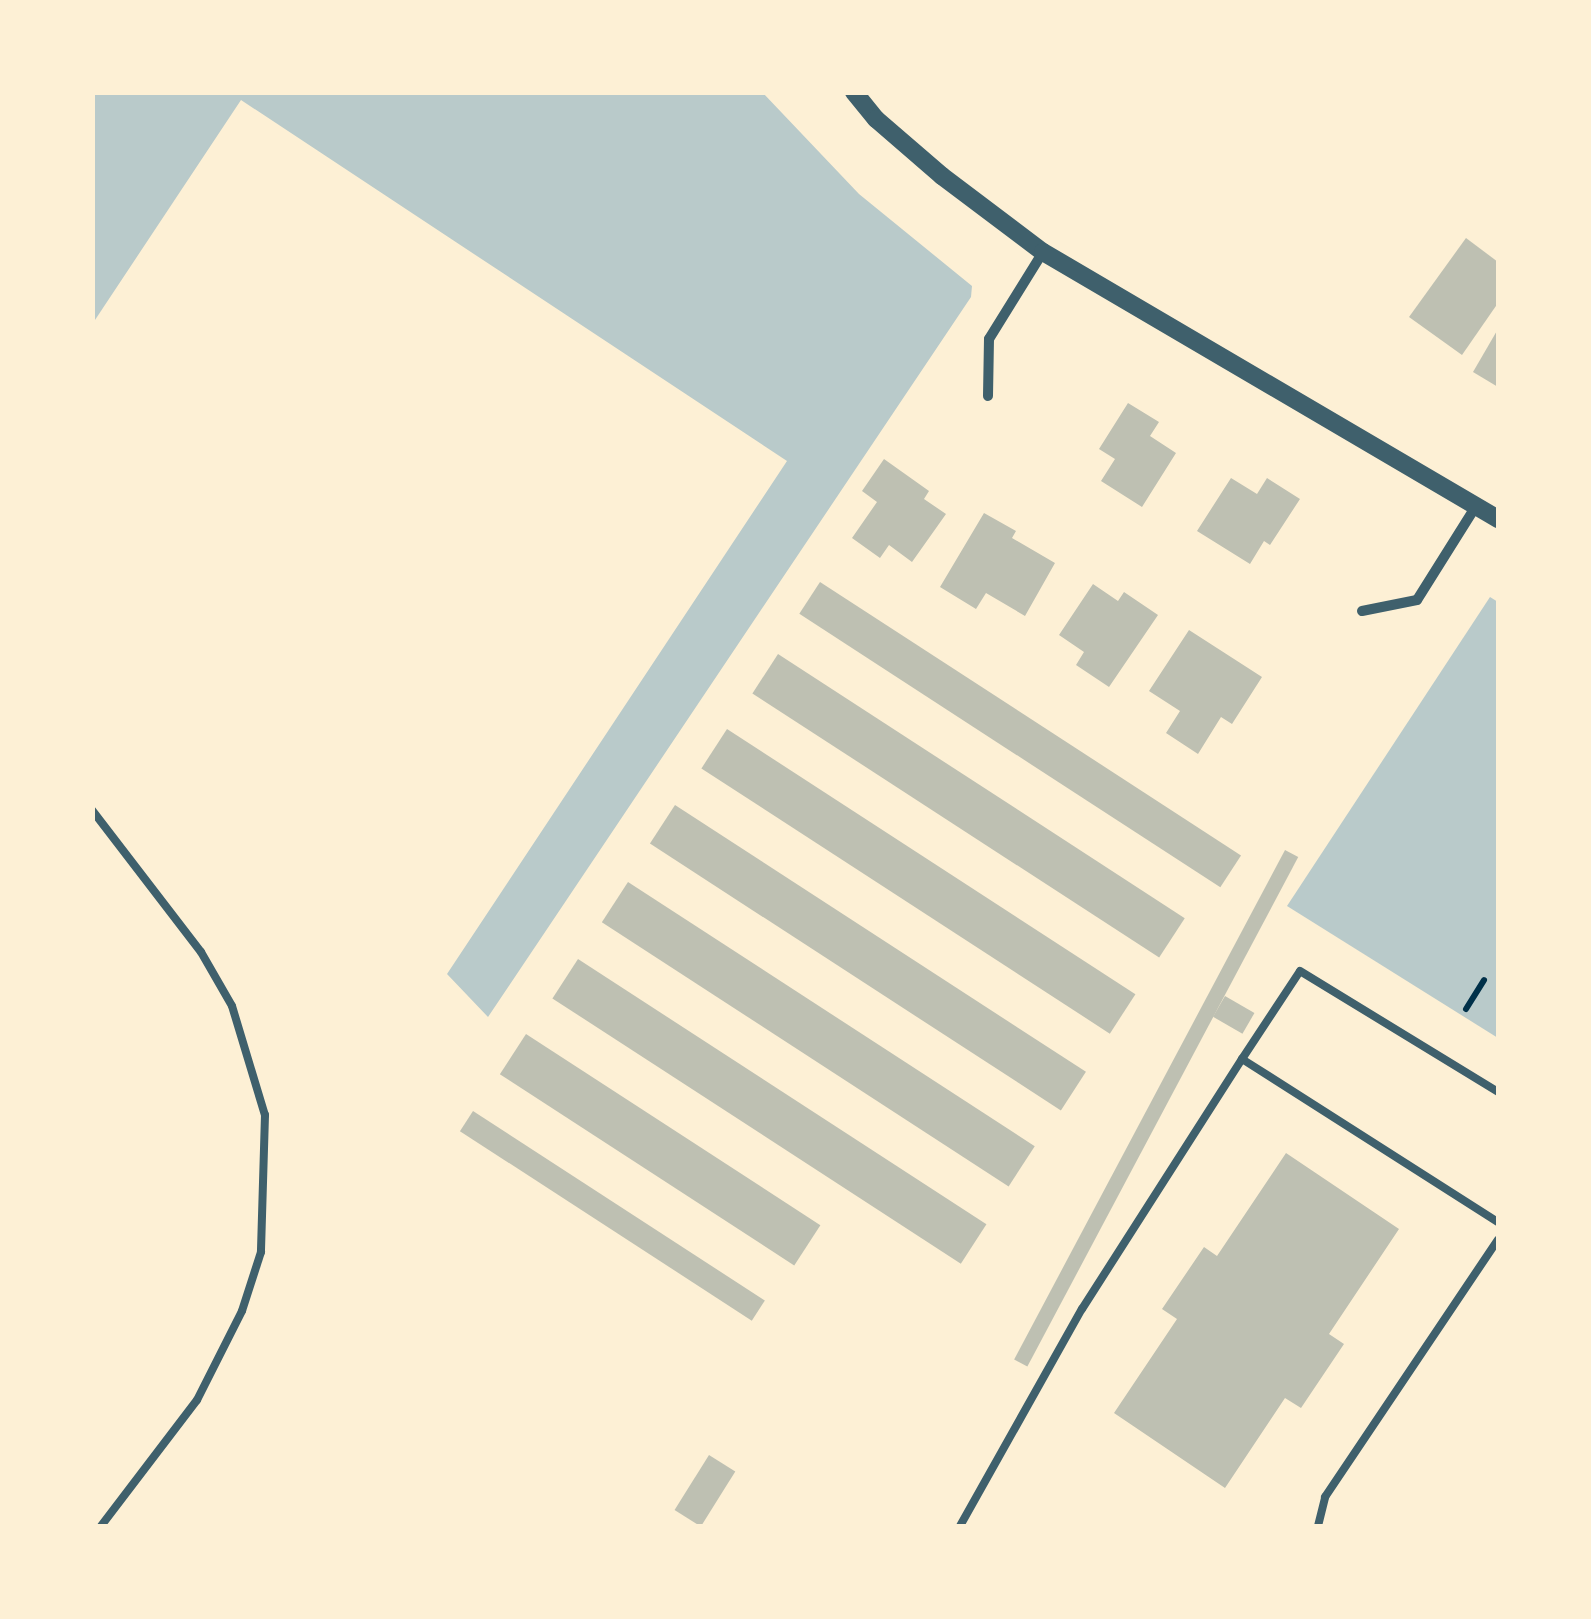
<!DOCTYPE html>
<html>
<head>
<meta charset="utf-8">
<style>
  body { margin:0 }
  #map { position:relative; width:1591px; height:1619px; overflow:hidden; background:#fdf0d5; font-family:"Noto Serif",serif }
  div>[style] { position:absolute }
  .green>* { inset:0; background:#b9caca }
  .building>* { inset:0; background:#bec0b2; transform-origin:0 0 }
  .path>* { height:6px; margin:-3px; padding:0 3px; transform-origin:3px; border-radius:3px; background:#003049 }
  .service>* { height:8px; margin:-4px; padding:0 4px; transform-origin:4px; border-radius:4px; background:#3f606c }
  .minor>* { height:10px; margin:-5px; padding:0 5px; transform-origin:5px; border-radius:5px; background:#3f606c }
  .tertiary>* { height:18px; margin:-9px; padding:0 9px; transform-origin:9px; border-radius:9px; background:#3f606c }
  span { translate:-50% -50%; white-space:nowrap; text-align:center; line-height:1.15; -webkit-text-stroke:10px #fdf0d5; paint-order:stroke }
  .frame { position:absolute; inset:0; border:95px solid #fdf0d5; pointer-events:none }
</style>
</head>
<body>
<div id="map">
  <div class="green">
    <div style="clip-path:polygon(93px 92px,763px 93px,859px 194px,972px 286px,971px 297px,488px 1017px,447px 974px,787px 461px,241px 100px,93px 323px)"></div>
    <div style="clip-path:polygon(1490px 597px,1498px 602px,1498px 1038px,1287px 906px)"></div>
  </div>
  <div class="building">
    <div style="clip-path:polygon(1466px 238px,1498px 262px,1498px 303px,1462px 355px,1409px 317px)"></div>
    <div style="clip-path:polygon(1498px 329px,1498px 387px,1473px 372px)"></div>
    <div style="clip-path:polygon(1128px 403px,1159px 422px,1150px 436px,1176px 453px,1142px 507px,1101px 481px,1115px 459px,1099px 449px)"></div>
    <div style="clip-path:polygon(884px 459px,929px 491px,924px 499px,946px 514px,912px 562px,889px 545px,880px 558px,852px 538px,877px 502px,862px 491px)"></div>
    <div style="clip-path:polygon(1231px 478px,1257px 494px,1267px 478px,1300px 499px,1270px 545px,1264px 541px,1250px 564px,1197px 531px)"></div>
    <div style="clip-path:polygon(984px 513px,1016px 531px,1012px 538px,1055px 563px,1025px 616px,986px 593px,976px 609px,940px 587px)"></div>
    <div style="left:820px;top:582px;width:502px;height:38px;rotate:33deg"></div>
    <div style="clip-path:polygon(1093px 584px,1118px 601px,1124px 592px,1158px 615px,1109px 687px,1076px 665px,1084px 652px,1059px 635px)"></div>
    <div style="clip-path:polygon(1189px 630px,1262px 677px,1232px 724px,1221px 717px,1198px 754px,1166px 733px,1180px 711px,1149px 691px)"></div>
    <div style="left:778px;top:654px;width:485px;height:47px;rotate:33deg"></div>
    <div style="left:727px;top:729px;width:487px;height:47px;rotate:33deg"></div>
    <div style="left:675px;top:805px;width:490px;height:46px;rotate:33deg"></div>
    <div style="left:1285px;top:850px;width:15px;height:577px;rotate:28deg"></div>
    <div style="left:628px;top:882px;width:485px;height:48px;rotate:33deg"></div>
    <div style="left:578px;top:959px;width:487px;height:47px;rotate:33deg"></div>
    <div style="left:1225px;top:996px;width:34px;height:24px;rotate:30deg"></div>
    <div style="left:526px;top:1034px;width:351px;height:48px;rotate:33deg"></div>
    <div style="left:473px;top:1111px;width:348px;height:24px;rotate:33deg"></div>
    <div style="clip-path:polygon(1286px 1153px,1399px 1229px,1329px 1334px,1344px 1344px,1301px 1408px,1285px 1398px,1225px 1488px,1114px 1413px,1177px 1319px,1162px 1309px,1204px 1247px,1217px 1256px)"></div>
    <div style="left:709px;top:1455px;width:31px;height:65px;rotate:32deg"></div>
  </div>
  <div class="path">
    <div style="left:1466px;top:1009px;width:34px;rotate:-58deg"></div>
  </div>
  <div class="service">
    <div style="left:92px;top:810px;width:179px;rotate:52.5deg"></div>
    <div style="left:201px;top:952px;width:62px;rotate:60.1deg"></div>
    <div style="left:232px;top:1006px;width:114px;rotate:73.2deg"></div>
    <div style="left:265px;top:1115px;width:137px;rotate:91.7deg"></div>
    <div style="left:261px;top:1252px;width:62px;rotate:107.9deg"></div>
    <div style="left:242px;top:1311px;width:100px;rotate:116.8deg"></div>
    <div style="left:197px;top:1400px;width:158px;rotate:127.3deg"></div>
    <div style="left:1242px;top:1059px;width:105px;rotate:-56.6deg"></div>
    <div style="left:1300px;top:971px;width:232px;rotate:31.4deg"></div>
    <div style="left:960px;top:1526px;width:249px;rotate:-60.7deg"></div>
    <div style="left:1082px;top:1309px;width:297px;rotate:-57.4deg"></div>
    <div style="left:1242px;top:1059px;width:303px;rotate:32.5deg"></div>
    <div style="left:1318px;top:1526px;width:30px;rotate:-76deg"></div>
    <div style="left:1325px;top:1497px;width:310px;rotate:-56.1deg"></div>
  </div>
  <div class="minor">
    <div style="left:988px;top:396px;width:57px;rotate:-89deg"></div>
    <div style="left:989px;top:339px;width:102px;rotate:-58.2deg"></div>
    <div style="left:1362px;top:611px;width:56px;rotate:-11.3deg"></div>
    <div style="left:1417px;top:600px;width:111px;rotate:-57.9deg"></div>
  </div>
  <div class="tertiary">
    <div style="left:854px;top:92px;width:35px;rotate:51deg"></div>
    <div style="left:876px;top:119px;width:87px;rotate:40.8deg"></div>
    <div style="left:942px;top:176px;width:126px;rotate:37deg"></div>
    <div style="left:1043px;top:252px;width:528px;rotate:30.4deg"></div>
  </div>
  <div class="frame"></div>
</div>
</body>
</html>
